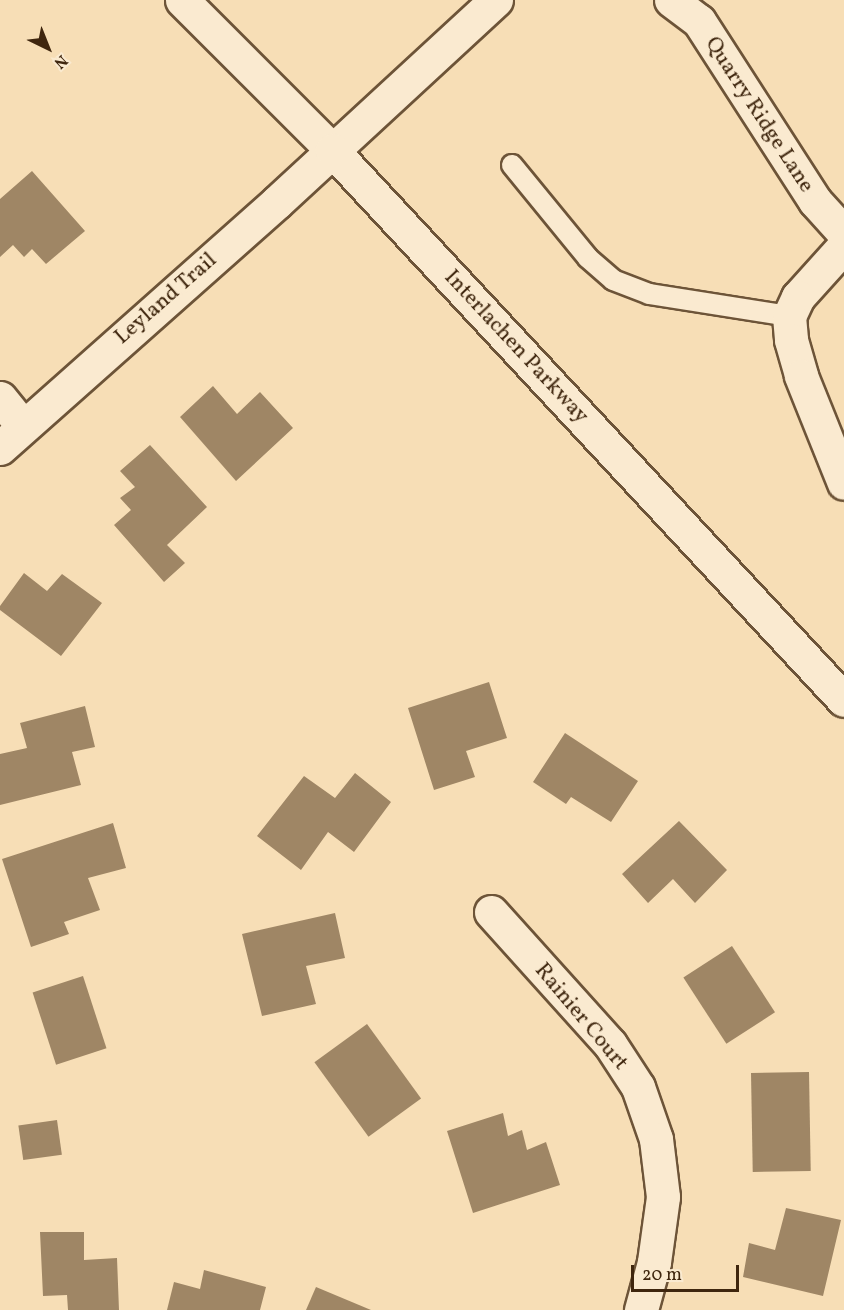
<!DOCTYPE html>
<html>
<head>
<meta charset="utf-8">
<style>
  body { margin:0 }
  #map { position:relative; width:844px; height:1310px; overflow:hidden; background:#f7deb6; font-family:Vollkorn,serif }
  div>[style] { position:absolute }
  .building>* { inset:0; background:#9f8665; transform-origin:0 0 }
  .roads { filter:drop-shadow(2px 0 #6d5438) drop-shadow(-2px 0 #6d5438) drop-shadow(0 2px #6d5438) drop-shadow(0 -2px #6d5438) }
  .lane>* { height:20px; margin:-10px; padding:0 10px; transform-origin:10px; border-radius:10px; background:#faead0 }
  .street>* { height:33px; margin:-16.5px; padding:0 16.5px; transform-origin:16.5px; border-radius:16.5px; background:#faead0 }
  .secondary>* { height:33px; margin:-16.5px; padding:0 16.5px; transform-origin:16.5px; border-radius:16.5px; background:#faead0 }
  span { translate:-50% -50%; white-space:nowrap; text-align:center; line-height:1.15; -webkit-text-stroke:4.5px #faead0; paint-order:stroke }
  .street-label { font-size:22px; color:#3f260e }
  .north { position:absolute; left:18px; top:18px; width:60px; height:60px; -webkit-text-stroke:4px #faead0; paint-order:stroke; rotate:137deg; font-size:16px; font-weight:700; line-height:24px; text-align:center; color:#3f260e }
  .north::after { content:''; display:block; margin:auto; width:21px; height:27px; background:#3f260e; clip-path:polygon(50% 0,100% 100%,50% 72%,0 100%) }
  .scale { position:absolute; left:631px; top:1265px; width:108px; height:27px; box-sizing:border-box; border:3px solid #3f260e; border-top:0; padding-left:8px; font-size:18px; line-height:21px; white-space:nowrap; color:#3f260e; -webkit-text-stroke:4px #faead0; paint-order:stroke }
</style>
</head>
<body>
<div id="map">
  <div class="building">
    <div style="clip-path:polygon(32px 171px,85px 231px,46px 264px,32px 249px,24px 257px,13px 245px,0 257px,0 199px)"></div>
    <div style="clip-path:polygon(213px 386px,237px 414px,260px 392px,293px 428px,236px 481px,180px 417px)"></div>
    <div style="clip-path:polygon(150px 445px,207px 507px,167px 545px,185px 563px,164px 582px,114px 525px,131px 510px,120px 498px,135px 487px,120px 471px)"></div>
    <div style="clip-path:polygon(24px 573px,47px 591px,62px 574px,102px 603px,61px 656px,0 610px,0 606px)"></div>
    <div style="clip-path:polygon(489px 682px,507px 738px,466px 751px,475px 777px,434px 790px,408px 708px)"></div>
    <div style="clip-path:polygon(85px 706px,95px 747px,72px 752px,81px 785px,0 805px,0 754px,27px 748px,20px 723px)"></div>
    <div style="clip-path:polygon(565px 733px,638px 781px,611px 822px,571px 797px,566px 804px,533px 782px)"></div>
    <div style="clip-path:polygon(355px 773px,391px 802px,354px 852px,328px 832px,301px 870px,257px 836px,304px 776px,335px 798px)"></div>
    <div style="clip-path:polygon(679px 821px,727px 870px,695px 903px,673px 879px,648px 903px,622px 874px)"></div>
    <div style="clip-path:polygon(113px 823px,126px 868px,88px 878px,100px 910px,64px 922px,69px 934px,31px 947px,2px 859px)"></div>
    <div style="clip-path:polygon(335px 913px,345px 958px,306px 966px,316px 1004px,262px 1016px,242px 934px)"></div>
    <div style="left:732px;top:946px;width:79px;height:58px;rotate:57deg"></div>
    <div style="left:83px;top:976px;width:76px;height:53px;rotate:72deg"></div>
    <div style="left:367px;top:1024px;width:92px;height:65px;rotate:54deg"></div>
    <div style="left:809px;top:1072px;width:99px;height:58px;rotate:89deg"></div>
    <div style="clip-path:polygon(503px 1113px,508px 1136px,522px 1130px,527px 1150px,546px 1142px,560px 1185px,473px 1213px,447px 1131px)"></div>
    <div style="left:57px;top:1120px;width:35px;height:39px;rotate:82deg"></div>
    <div style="clip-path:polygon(786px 1208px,841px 1220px,823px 1296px,743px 1277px,749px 1243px,775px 1250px)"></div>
    <div style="clip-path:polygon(40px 1232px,84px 1232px,84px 1260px,117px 1258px,119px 1310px,68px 1310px,67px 1295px,43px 1296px)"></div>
    <div style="clip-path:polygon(204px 1270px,266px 1287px,260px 1310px,167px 1310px,174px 1282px,200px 1289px)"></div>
    <div style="clip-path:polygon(316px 1287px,371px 1310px,306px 1310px)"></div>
  </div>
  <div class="roads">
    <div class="lane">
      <div style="left:512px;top:165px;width:120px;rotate:50.7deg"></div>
      <div style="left:588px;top:258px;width:33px;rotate:41deg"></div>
      <div style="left:613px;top:280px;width:39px;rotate:21deg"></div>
      <div style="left:649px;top:294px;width:142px;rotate:8.9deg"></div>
    </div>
    <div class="street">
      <div style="left:671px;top:0;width:35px;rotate:37deg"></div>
      <div style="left:699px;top:21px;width:214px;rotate:57.2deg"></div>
      <div style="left:815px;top:201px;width:43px;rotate:47.8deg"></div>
      <div style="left:844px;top:246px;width:69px;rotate:132deg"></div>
      <div style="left:798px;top:297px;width:21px;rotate:115deg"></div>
      <div style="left:789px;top:316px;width:24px;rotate:85deg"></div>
      <div style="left:791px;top:340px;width:37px;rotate:74deg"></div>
      <div style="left:801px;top:376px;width:115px;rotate:68.1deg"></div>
      <div style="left:0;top:398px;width:36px;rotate:51deg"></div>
      <div style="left:0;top:448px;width:370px;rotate:-41.6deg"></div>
      <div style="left:277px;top:202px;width:298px;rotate:-42.7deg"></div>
      <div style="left:491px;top:912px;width:178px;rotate:48deg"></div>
      <div style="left:610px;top:1044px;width:51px;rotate:56.9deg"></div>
      <div style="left:638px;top:1087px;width:55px;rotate:70.9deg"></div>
      <div style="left:656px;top:1139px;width:58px;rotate:83.1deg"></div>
      <div style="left:663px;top:1197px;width:66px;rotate:97.9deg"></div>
      <div style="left:654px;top:1262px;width:50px;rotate:105.2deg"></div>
    </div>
    <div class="secondary">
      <div style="left:182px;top:0;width:212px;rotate:45deg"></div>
      <div style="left:332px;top:150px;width:751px;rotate:47.05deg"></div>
    </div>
  </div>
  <div class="street-label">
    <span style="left:759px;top:115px;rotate:57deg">Quarry Ridge Lane</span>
    <span style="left:166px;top:299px;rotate:-41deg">Leyland Trail</span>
    <span style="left:516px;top:347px;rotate:47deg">Interlachen Parkway</span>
    <span style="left:581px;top:1017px;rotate:50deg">Rainier Court</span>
  </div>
  <div class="north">N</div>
  <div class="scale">20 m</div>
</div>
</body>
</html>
